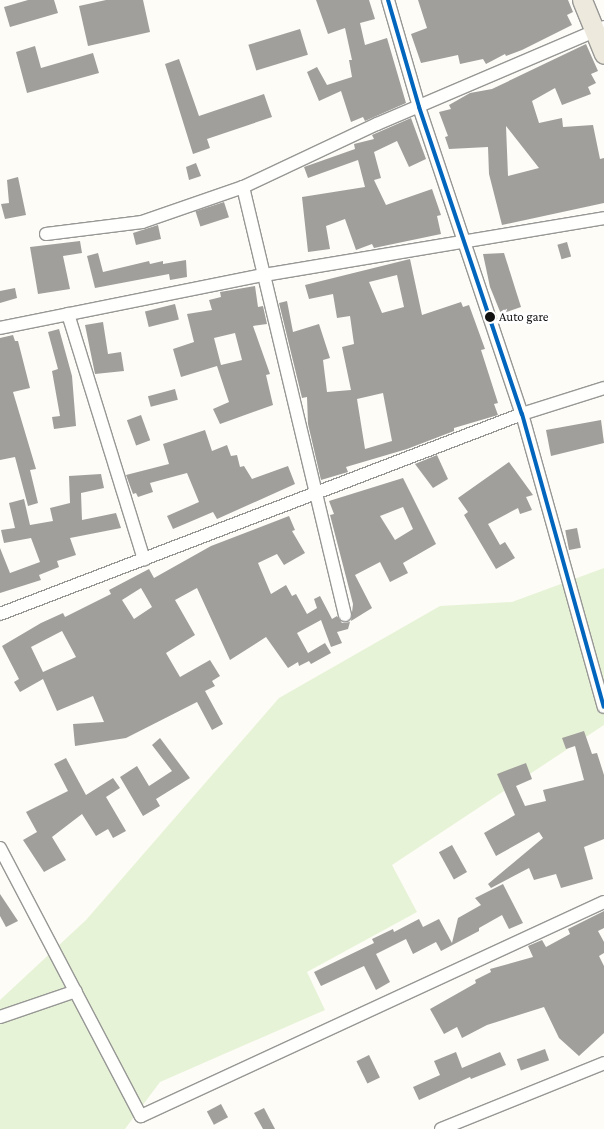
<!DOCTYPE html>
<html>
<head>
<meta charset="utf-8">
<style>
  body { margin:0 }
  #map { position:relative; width:604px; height:1129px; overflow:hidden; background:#fdfcf7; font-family:"Crimson Pro",serif }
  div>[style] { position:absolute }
  .green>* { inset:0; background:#e7f3d7 }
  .building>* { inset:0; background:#a19f9c; transform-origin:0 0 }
  .roads { filter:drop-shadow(1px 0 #979795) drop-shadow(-1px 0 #979795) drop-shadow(0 1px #979795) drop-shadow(0 -1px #979795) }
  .street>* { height:12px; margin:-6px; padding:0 6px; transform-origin:6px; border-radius:6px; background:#fffffe }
  .primary>* { height:19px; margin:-9.5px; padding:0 9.5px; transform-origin:9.5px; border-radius:9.5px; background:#ede9dc }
  .bus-1>* { height:4px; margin:-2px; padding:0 2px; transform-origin:2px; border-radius:2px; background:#0065bd }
  .dots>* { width:14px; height:14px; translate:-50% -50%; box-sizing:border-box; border:2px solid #fff; border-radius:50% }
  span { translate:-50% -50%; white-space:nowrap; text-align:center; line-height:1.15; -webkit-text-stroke:5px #fff; paint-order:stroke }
  .bus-label { font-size:13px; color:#111 }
  .left { translate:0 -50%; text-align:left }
</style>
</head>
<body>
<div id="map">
  <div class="green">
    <div style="clip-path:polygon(604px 568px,604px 725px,392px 865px,417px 912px,307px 972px,325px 1010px,160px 1082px,125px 1129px,0 1129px,0 1000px,86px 920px,279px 698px,440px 606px,512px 602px)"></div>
  </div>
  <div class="building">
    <div style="clip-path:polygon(28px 0,54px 0,58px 13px,10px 27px,4px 7px)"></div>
    <div style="clip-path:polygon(106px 0,143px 0,150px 32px,88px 46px,79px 6px)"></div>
    <div style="clip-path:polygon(316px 0,369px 0,375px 19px,360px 23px,365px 45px,387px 38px,406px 103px,365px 121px,363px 117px,351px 122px,341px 91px,319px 101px,307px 72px,317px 67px,327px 85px,352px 77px,349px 60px,352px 60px,345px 28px,328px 34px)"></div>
    <div style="clip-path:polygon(418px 0,568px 0,573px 12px,567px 15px,572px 25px,522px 50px,506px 56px,505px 54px,486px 64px,483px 59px,460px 64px,458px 55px,421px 63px,411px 34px,427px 28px)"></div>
    <div style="left:300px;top:29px;width:27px;height:54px;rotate:73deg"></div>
    <div style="clip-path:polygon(evenodd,586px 44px,598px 71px,591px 74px,596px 83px,588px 87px,591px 94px,562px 105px,555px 88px,532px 101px,539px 123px,562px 118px,563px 127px,593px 125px,600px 159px,604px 158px,604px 203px,502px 225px,489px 174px,488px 147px,449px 149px,445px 137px,448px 136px,439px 112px,451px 109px,449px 105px,470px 93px,492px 89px,586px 44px,506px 126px,539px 168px,508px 176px,506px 126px)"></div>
    <div style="clip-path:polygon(35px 46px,41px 68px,93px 53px,99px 73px,27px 93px,16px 52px)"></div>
    <div style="clip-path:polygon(179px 59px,199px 116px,264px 94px,272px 117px,207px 139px,210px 148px,193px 154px,165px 64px)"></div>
    <div style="clip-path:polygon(411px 118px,426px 159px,409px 167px,397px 141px,374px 152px,381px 178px,374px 180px,386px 205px,432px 189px,441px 215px,437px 216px,441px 234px,374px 248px,372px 244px,356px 250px,345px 219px,326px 226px,330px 249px,308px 252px,302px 197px,365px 187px,358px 160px,308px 178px,304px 167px,355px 149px,354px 144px,374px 139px,372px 135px)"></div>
    <div style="clip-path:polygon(196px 163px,201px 176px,189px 180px,186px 167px)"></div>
    <div style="clip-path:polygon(18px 177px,26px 215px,5px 219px,1px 204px,9px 203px,7px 180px)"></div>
    <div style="left:224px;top:202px;width:16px;height:30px;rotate:72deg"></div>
    <div style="clip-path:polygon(158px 225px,161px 239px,136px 245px,133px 233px)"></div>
    <div style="clip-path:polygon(80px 241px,82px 253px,63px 256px,70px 289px,38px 294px,30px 247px)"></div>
    <div style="left:567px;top:242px;width:15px;height:10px;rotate:74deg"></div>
    <div style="clip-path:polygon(98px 253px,103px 272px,149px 261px,150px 264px,163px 261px,163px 264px,186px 260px,187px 277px,170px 280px,169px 274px,95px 288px,87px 256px)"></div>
    <div style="clip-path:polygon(504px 253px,521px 307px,501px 314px,490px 287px,483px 254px)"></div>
    <div style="clip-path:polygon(evenodd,410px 259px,422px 315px,461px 302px,463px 307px,469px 305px,485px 349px,481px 350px,498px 403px,494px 404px,498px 415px,454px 428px,454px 431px,407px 449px,346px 467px,348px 472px,321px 480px,308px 424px,307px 397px,302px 398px,279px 303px,287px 301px,293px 332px,319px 324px,330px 358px,323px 360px,327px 392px,351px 390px,342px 347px,354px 344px,350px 316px,337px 318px,333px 294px,309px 299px,305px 285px,410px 259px,397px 275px,404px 307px,382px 313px,369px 282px,397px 275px,410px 259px,383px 393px,392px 441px,365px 449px,357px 399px,383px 393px)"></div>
    <div style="clip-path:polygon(evenodd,255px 286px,258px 307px,263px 306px,267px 324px,253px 326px,270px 374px,266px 375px,273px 405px,220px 424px,213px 409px,229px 402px,217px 366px,181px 377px,173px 349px,194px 342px,187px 314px,212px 310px,209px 300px,221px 297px,220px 292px,255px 286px,235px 333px,242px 360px,221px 365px,214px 338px,235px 333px)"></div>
    <div style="clip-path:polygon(15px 288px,17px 298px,0 303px,0 291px)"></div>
    <div style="left:175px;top:304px;width:16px;height:31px;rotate:76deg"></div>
    <div style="clip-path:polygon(103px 322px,108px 354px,121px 352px,124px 371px,95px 374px,85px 325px)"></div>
    <div style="clip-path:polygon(59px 329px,72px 376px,76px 426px,54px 429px,52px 417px,60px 416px,52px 371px,58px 369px,48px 332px)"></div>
    <div style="clip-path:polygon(13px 335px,15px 341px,18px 341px,30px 388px,13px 392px,36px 469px,30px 470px,38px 503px,28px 506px,15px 457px,0 460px,0 338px)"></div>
    <div style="left:175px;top:389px;width:11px;height:28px;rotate:75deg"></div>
    <div style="left:141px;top:415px;width:27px;height:15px;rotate:70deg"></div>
    <div style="clip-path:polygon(601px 420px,604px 443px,551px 456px,546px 430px)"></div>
    <div style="clip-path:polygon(205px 430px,212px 451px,227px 445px,231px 456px,237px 455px,240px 467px,244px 466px,252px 479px,288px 466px,295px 484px,217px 519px,213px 512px,173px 529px,167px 516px,199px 502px,187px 473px,150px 483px,153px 492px,138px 497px,136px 493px,133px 494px,126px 475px,169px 464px,163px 444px)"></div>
    <div style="clip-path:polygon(437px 455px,448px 479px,433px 488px,415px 464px)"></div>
    <div style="clip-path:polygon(509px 462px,533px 495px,526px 497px,532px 510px,520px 514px,518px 508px,488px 524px,500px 545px,505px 542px,515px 558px,496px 569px,464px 515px,468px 512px,458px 498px)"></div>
    <div style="clip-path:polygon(101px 474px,104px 488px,81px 493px,82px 520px,116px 513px,121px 528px,70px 538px,76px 555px,57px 561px,59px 567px,39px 575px,41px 580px,0 593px,0 548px,10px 573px,40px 562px,31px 538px,4px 543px,1px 530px,15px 528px,9px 503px,24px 499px,30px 525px,53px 521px,50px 508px,70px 503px,69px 476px)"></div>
    <div style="clip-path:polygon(evenodd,403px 478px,436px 544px,403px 563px,408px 573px,390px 582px,380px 562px,355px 575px,372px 608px,351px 621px,353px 604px,330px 515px,334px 514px,329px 501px,403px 478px,403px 507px,413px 529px,395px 540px,380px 516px,403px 507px)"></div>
    <div style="clip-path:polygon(evenodd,289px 516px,295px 530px,292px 531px,305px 553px,284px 565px,277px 554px,258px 563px,271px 594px,286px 585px,292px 596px,296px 594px,307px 614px,317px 608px,314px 599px,320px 596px,332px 619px,337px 616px,342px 623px,350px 622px,348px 629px,337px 632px,342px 643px,331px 647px,321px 620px,297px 633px,308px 653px,325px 643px,331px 653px,311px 664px,309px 661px,299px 666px,298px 662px,288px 668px,266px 637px,230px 660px,197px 588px,175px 600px,195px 635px,166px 653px,180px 677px,210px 660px,220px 676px,212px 681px,215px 686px,205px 691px,223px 724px,212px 730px,197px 702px,126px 738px,75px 746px,73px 724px,104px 722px,93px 696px,57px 711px,43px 679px,20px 692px,14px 682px,19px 679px,2px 646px,41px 623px,63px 613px,65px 617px,111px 594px,109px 590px,149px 569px,154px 578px,211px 546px,289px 516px,141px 588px,152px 607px,134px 619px,122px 600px,141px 588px,289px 516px,62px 631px,76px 657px,43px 672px,31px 647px,62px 631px)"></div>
    <div style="left:577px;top:528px;width:20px;height:12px;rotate:79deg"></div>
    <div style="clip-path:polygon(584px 731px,592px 754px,597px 753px,604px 775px,604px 839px,584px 847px,593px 879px,561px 888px,556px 874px,534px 880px,529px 868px,491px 888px,488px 884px,543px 838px,539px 832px,496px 856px,484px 833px,515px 815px,497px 774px,526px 763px,532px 779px,516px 786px,525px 806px,546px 801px,543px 790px,584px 780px,575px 746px,566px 749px,562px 738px)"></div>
    <div style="clip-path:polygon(160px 738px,190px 778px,156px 799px,160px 806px,143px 816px,120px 777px,137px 766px,149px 786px,172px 771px,152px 745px)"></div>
    <div style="clip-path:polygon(66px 758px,86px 795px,113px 778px,120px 788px,106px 797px,126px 831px,113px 838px,108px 829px,96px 836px,82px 814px,52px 837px,66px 860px,44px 872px,23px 840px,37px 832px,26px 812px,68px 791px,54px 764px)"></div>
    <div style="left:452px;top:845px;width:31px;height:15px;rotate:61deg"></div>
    <div style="clip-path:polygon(503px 884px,523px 923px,509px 929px,502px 915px,479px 928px,479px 931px,441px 951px,436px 942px,413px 954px,406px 939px,376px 954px,390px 982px,376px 990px,364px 966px,321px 986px,314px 972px,374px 943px,372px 939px,393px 929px,394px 932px,419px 919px,423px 927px,439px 919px,452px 943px,458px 918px,481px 905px,475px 898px)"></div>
    <div style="clip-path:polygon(0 894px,18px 921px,6px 927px,0 916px)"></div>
    <div style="clip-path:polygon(604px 911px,604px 928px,598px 931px,604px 942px,604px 953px,599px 956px,604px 966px,604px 1033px,579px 1056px,559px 1038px,544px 1007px,487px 1025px,462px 1038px,457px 1027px,444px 1034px,430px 1009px,476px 983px,475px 980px,491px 972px,490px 969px,533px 957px,528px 946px,542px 940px,546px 947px,570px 934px,568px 929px)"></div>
    <div style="left:545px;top:1049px;width:12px;height:30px;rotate:70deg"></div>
    <div style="clip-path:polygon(456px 1052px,462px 1068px,500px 1052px,506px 1065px,471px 1079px,470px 1077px,419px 1100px,413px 1087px,440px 1075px,434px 1061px)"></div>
    <div style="left:369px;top:1055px;width:25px;height:14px;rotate:64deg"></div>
    <div style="left:221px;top:1104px;width:15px;height:16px;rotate:62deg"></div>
    <div style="clip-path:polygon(264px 1108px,275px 1129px,263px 1129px,254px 1113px)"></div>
  </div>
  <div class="roads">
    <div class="street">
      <div style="left:388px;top:0;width:111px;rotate:73.8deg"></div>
      <div style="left:419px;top:107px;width:324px;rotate:71.5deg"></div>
      <div style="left:522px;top:414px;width:304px;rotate:74.4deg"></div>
      <div style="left:243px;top:187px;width:440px;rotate:76.6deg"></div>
      <div style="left:46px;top:234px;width:97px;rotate:-7.1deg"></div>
      <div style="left:142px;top:222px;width:107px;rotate:-19.1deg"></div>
      <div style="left:243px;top:187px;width:148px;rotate:-25.2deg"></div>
      <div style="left:377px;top:124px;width:247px;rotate:-23.1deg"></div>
      <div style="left:68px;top:314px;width:257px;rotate:72.8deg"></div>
      <div style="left:0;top:328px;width:269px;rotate:-11.4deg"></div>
      <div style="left:264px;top:275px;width:345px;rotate:-9.5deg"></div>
      <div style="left:0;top:614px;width:559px;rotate:-20.96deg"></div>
      <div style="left:522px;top:414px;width:86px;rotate:-17.6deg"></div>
      <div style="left:0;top:848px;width:303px;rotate:62.3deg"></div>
      <div style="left:141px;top:1116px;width:510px;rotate:-24.81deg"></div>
      <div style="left:0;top:1017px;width:80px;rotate:-18.9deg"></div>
      <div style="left:441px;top:1129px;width:176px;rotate:-22deg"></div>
    </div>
    <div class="primary">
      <div style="left:582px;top:0;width:58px;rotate:67.8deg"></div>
    </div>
  </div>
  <div class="bus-1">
    <div style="left:388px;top:0;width:111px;rotate:73.8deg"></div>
    <div style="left:419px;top:107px;width:324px;rotate:71.5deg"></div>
    <div style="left:522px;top:414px;width:304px;rotate:74.4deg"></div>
  </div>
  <div class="dots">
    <div style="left:490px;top:317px;background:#111"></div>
  </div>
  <div class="bus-label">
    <span class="left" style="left:499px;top:317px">Auto gare</span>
  </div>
</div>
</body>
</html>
